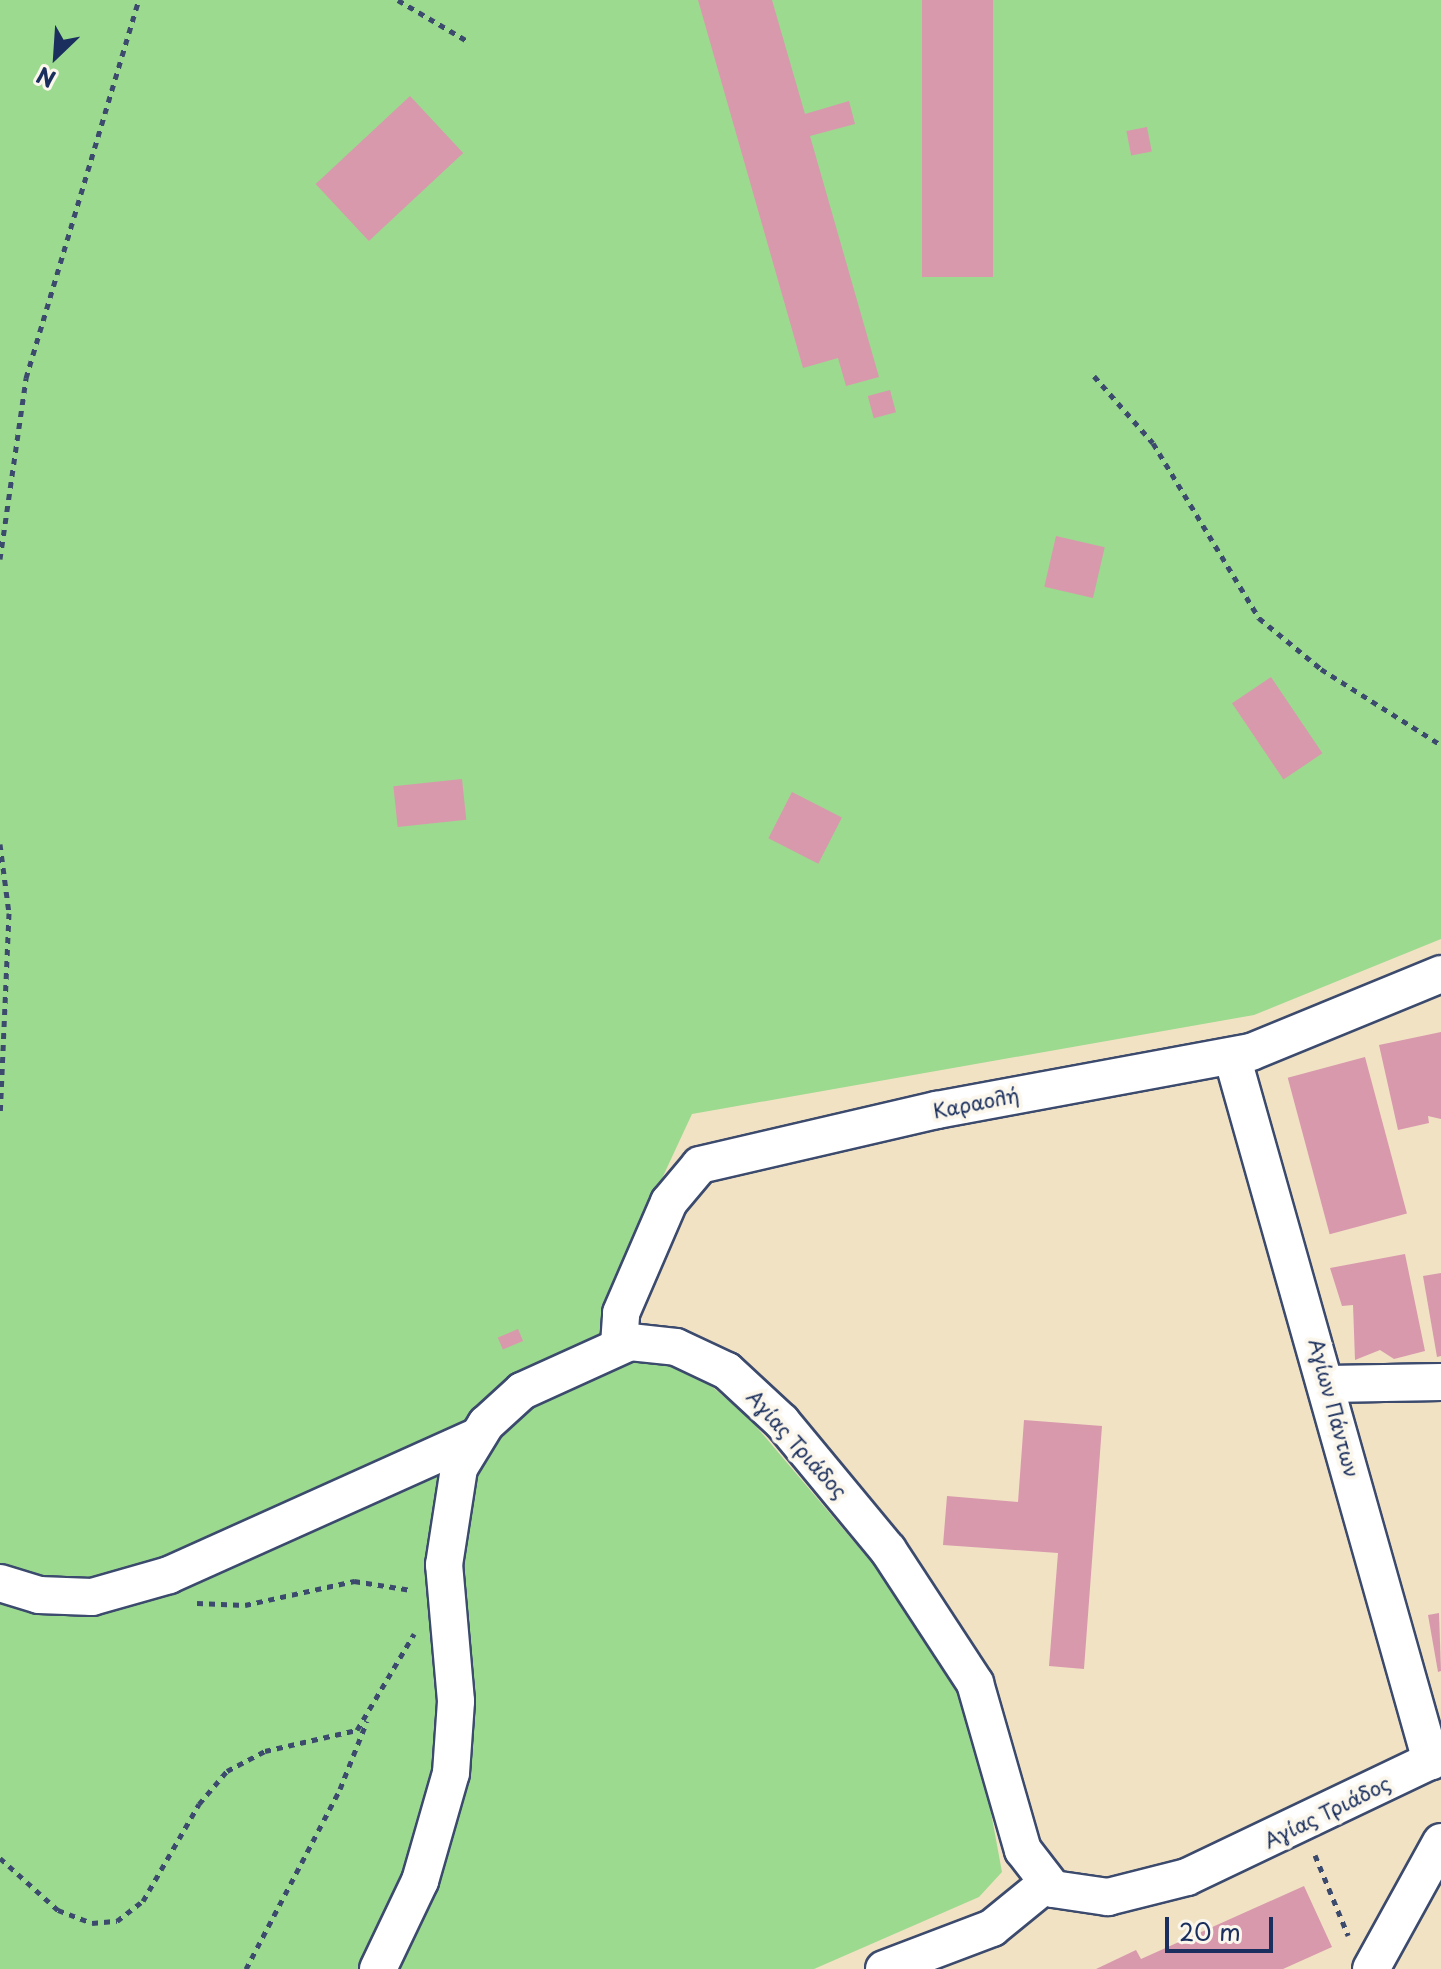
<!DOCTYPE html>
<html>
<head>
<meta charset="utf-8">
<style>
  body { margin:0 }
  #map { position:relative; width:1441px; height:1969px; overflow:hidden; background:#f1e2c4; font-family:"Playpen Sans",sans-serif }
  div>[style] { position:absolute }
  .green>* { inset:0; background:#9cda8f }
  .building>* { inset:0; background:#d899ad; transform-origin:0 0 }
  .path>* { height:5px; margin-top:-2.5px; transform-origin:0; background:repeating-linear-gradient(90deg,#3b4a6d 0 6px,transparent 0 12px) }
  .roads { filter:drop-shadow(2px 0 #3b4a6d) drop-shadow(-2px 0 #3b4a6d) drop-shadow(0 2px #3b4a6d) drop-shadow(0 -2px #3b4a6d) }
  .street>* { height:36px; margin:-18px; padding:0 18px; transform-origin:18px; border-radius:18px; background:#fff }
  span { translate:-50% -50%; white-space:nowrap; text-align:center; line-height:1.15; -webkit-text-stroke:8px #fbf7ec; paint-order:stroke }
  .street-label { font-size:20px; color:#1b2f5e }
  .north { position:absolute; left:16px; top:16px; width:80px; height:80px; -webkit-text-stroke:6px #fbf7ec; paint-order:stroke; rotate:205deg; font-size:22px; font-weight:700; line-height:32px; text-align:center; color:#1b2f5e }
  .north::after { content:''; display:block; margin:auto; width:28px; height:36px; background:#1b2f5e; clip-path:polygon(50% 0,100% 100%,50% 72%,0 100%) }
  .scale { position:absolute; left:1165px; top:1917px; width:108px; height:36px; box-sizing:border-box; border:4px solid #1b2f5e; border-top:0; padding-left:10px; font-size:24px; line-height:28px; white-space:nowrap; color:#1b2f5e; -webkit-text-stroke:6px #fbf7ec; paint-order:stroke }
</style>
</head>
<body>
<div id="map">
  <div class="green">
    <div style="clip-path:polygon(0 0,1441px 0,1441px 939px,1254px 1015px,692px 1114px,612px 1286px,659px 1359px,703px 1379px,749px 1418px,889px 1583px,972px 1710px,1002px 1872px,979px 1897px,814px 1969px,0 1969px)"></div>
  </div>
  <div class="building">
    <div style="clip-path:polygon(698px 0,772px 0,805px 114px,849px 101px,855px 124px,810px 136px,879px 377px,846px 386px,838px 358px,803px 368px)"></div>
    <div style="left:922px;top:0;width:71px;height:277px"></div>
    <div style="left:410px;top:96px;width:78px;height:129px;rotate:47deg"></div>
    <div style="left:1147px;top:127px;width:25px;height:21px;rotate:79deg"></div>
    <div style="left:890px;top:390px;width:23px;height:23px;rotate:75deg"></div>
    <div style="left:1056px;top:536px;width:50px;height:52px;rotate:13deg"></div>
    <div style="left:1271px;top:677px;width:92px;height:47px;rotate:56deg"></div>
    <div style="left:462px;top:779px;width:41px;height:69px;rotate:84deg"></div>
    <div style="left:792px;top:792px;width:56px;height:52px;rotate:27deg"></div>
    <div style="clip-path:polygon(1441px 1032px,1441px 1119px,1428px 1116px,1429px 1123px,1398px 1130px,1379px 1045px)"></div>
    <div style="left:1365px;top:1057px;width:162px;height:80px;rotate:75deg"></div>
    <div style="clip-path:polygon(1405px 1254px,1425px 1351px,1394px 1359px,1380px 1350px,1355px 1360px,1353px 1305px,1342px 1306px,1330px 1268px)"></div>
    <div style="clip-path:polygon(1441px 1273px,1441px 1356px,1437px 1357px,1423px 1276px)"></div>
    <div style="left:518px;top:1329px;width:13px;height:22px;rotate:67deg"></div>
    <div style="clip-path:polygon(1024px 1420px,1102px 1426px,1084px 1669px,1049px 1666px,1058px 1553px,943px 1545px,947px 1496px,1018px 1502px)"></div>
    <div style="clip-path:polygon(1439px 1613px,1441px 1671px,1438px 1672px,1428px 1615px)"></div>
    <div style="clip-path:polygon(1304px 1886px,1332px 1947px,1283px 1969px,1096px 1969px,1136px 1950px,1141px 1959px)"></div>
  </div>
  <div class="path">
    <div style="left:398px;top:0;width:82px;rotate:30.6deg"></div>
    <div style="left:1094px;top:376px;width:89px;rotate:48.6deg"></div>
    <div style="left:1153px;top:443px;width:205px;rotate:58.8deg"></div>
    <div style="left:1259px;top:618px;width:80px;rotate:39.4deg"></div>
    <div style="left:1321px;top:669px;width:142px;rotate:32.3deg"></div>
    <div style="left:0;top:559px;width:183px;rotate:-81.8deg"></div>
    <div style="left:26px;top:378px;width:395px;rotate:-73.4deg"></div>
    <div style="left:0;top:844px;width:70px;rotate:82.6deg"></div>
    <div style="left:9px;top:913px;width:203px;rotate:92.5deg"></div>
    <div style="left:197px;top:1603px;width:48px;rotate:2.4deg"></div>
    <div style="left:245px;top:1605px;width:112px;rotate:-12.4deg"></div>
    <div style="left:354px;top:1581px;width:58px;rotate:9deg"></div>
    <div style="left:1315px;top:1855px;width:87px;rotate:67.6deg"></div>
    <div style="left:0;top:1858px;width:78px;rotate:41.9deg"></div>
    <div style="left:58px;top:1910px;width:36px;rotate:21deg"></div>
    <div style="left:92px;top:1923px;width:25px;rotate:-5deg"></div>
    <div style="left:117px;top:1921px;width:33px;rotate:-38deg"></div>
    <div style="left:143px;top:1901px;width:112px;rotate:-60deg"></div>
    <div style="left:199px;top:1804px;width:43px;rotate:-49.7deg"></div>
    <div style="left:227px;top:1771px;width:43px;rotate:-27.8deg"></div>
    <div style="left:265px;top:1751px;width:94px;rotate:-12.9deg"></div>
    <div style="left:357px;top:1730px;width:112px;rotate:-59.3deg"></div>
    <div style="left:246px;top:1969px;width:203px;rotate:-62.4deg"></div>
    <div style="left:340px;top:1789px;width:73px;rotate:-68.3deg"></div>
  </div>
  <div class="roads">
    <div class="street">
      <div style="left:1232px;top:1056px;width:733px;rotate:74.24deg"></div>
      <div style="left:619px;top:1345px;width:32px;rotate:-86deg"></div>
      <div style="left:621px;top:1313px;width:121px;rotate:-66.6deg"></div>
      <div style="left:669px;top:1202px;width:48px;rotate:-50deg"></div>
      <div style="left:700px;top:1165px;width:243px;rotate:-13.1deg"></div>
      <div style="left:937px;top:1110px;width:319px;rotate:-10.5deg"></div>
      <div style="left:1251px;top:1052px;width:205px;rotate:-22.3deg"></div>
      <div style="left:1328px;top:1384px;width:113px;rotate:-1deg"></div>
      <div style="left:0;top:1583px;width:41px;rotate:17.1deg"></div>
      <div style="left:39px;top:1595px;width:53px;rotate:2.2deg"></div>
      <div style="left:92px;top:1597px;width:80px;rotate:-15.9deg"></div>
      <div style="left:169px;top:1575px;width:337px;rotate:-24.2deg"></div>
      <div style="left:378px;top:1969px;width:98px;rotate:-64.5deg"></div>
      <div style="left:420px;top:1881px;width:112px;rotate:-74deg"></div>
      <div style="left:451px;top:1773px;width:72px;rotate:-86deg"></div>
      <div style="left:456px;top:1701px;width:137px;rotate:-95deg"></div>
      <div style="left:444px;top:1565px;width:98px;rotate:-81.2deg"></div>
      <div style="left:459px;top:1468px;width:52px;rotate:-58.5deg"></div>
      <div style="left:486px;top:1424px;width:49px;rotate:-42.5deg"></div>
      <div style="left:522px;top:1391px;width:119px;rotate:-24.4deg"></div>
      <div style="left:630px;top:1342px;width:46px;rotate:6.2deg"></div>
      <div style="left:676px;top:1347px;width:56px;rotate:25.2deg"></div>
      <div style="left:727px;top:1371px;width:75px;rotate:42.8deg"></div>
      <div style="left:782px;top:1422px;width:166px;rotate:50.4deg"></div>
      <div style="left:888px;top:1550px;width:159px;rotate:56.8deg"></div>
      <div style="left:975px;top:1683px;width:174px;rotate:74deg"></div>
      <div style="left:1023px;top:1850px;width:49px;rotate:52.4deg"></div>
      <div style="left:1053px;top:1889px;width:56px;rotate:8.3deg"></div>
      <div style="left:1108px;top:1897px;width:81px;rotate:-14.2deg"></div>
      <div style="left:1187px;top:1877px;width:281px;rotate:-25.5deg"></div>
      <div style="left:884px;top:1969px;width:116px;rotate:-20.8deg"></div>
      <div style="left:992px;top:1928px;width:70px;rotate:-39.2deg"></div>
      <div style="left:1371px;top:1969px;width:145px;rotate:-61.1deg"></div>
    </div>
  </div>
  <div class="street-label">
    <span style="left:976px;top:1103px;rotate:-11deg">Καραολή</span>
    <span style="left:1334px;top:1408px;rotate:75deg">Αγίων Πάντων</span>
    <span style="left:797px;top:1444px;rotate:48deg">Αγίας Τριάδος</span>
    <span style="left:1327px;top:1812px;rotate:-26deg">Αγίας Τριάδος</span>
  </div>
  <div class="north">N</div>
  <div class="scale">20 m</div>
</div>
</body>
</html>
